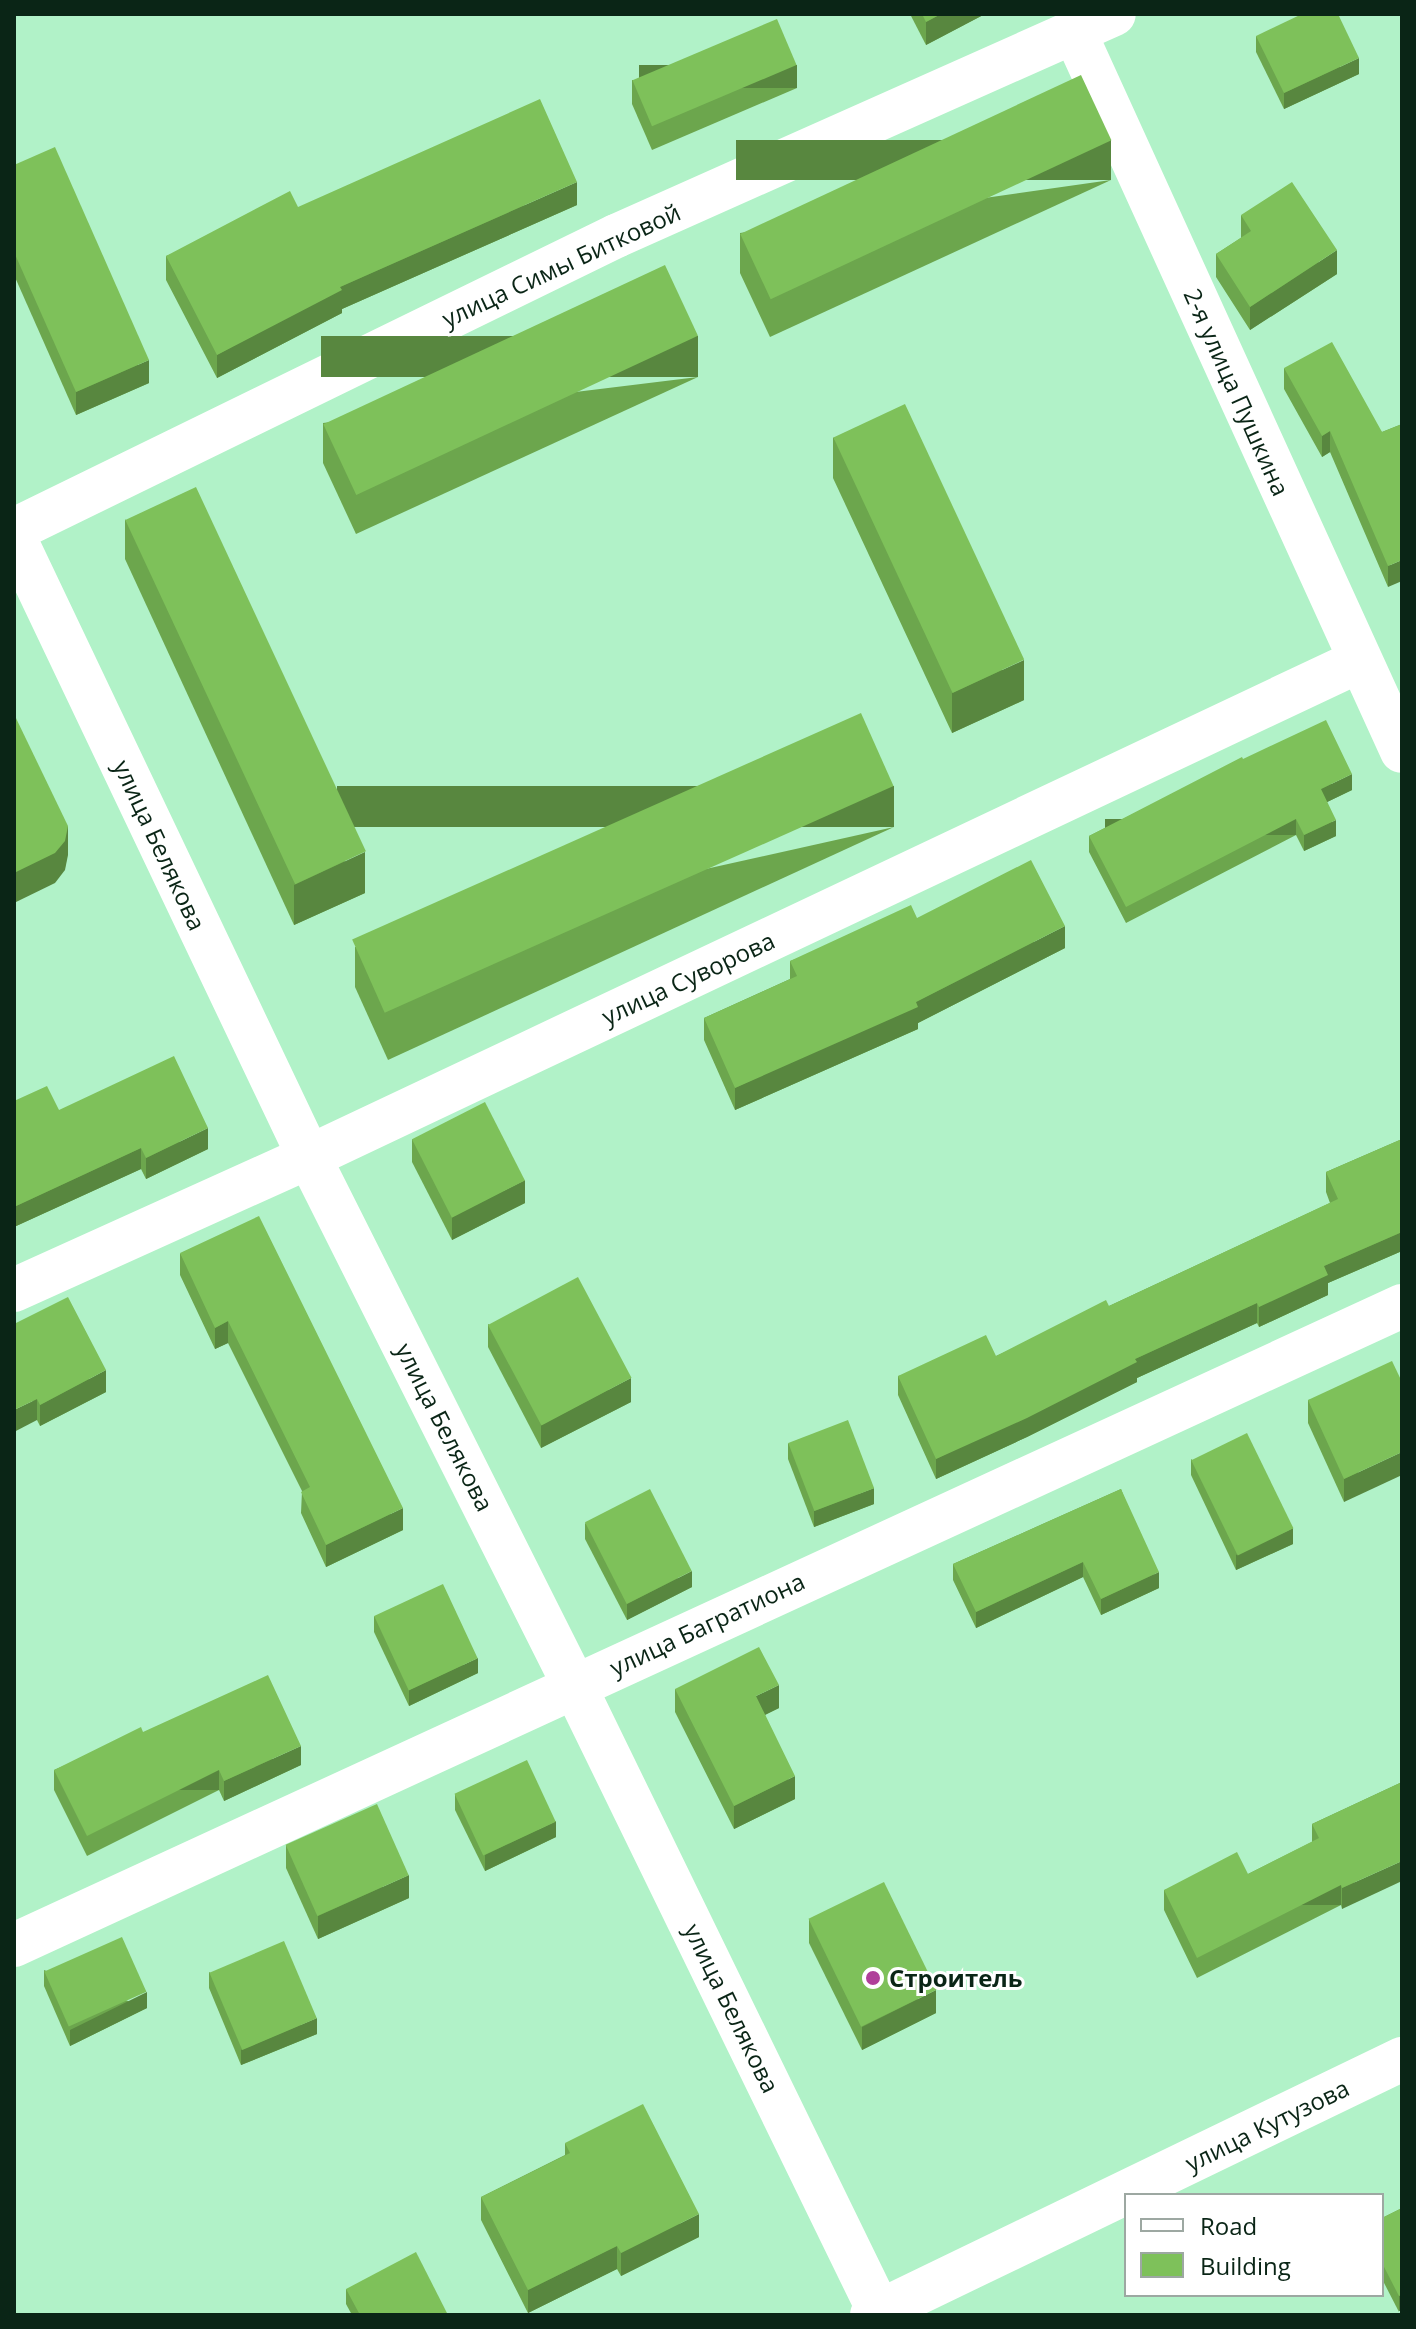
<!DOCTYPE html>
<html>
<head>
<meta charset="utf-8">
<style>
  body { margin:0 }
  #map { position:relative; width:1416px; height:2329px; overflow:hidden; background:#b1f2c8; font-family:"Open Sans",sans-serif }
  div>[style] { position:absolute }
  .minor>* { height:44px; margin:-22px; padding:0 22px; transform-origin:22px; border-radius:22px; background:#fff }
  .wall>* { inset:0; background:#6ca64d }
  .shaded-wall>* { inset:0; background:#58873f; transform-origin:0 0 }
  .building>* { inset:0; background:#7ec15a; transform-origin:0 0 }
  .dots>* { width:22px; height:22px; translate:-50% -50%; box-sizing:border-box; border:4px solid #fff; border-radius:50% }
  span { translate:-50% -50%; white-space:nowrap; text-align:center; line-height:1.15; -webkit-text-stroke:6px #fff; paint-order:stroke }
  .street-label { font-size:24px; color:#0a2516 }
  .poi-label { font-size:24px; color:#0a2516; font-weight:700 }
  .left { translate:0 -50%; text-align:left }
  .frame { position:absolute; inset:0; border:16px solid #0a2516; pointer-events:none }
  .legend { position:absolute; left:1124px; top:2193px; width:260px; height:104px; box-sizing:border-box; background:#fff; border:2px solid #9da8a2; margin:0; padding:10px 14px; list-style:none; font-size:24px; color:#0a2516 }
  .legend li { display:flex; align-items:center; gap:16px; height:40px }
  .legend b { width:40px; border:2px solid #9da8a2 }
</style>
</head>
<body>
<div id="map">
  <div class="minor">
    <div style="left:1074px;top:31px;width:791px;rotate:65.51deg"></div>
    <div style="left:14px;top:530px;width:670px;rotate:-26.03deg"></div>
    <div style="left:616px;top:236px;width:545px;rotate:-24.03deg"></div>
    <div style="left:14px;top:537px;width:687px;rotate:64.55deg"></div>
    <div style="left:309px;top:1157px;width:591px;rotate:63.35deg"></div>
    <div style="left:574px;top:1685px;width:701px;rotate:64.02deg"></div>
    <div style="left:14px;top:1290px;width:324px;rotate:-24.3deg"></div>
    <div style="left:309px;top:1157px;width:1161px;rotate:-25.29deg"></div>
    <div style="left:14px;top:1945px;width:1528px;rotate:-24.72deg"></div>
    <div style="left:872px;top:2315px;width:589px;rotate:-25.78deg"></div>
  </div>
  <div class="wall">
    <div style="clip-path:polygon(910px 14px,985px 14px,926px 45px)"></div>
    <div style="clip-path:polygon(1256px 36px,1359px 74px,1284px 109px,1256px 52px)"></div>
    <div style="clip-path:polygon(632px 80px,797px 88px,652px 150px,632px 104px)"></div>
    <div style="clip-path:polygon(14px 165px,149px 383px,76px 415px,14px 275px)"></div>
    <div style="clip-path:polygon(1111px 180px,770px 337px,740px 273px,740px 233px)"></div>
    <div style="clip-path:polygon(577px 205px,342px 309px,342px 313px,217px 378px,166px 280px,166px 256px,298px 207px)"></div>
    <div style="clip-path:polygon(1241px 215px,1337px 274px,1250px 330px,1216px 277px,1216px 254px,1241px 238px)"></div>
    <div style="clip-path:polygon(1284px 368px,1382px 432px,1402px 424px,1388px 587px,1330px 452px,1322px 457px,1284px 389px)"></div>
    <div style="clip-path:polygon(698px 377px,356px 534px,323px 463px,323px 423px)"></div>
    <div style="clip-path:polygon(833px 437px,1024px 700px,952px 733px,833px 478px)"></div>
    <div style="clip-path:polygon(125px 519px,365px 893px,294px 925px,125px 559px)"></div>
    <div style="clip-path:polygon(1243px 759px,1352px 790px,1327px 802px,1336px 836px,1304px 851px,1296px 835px,1126px 923px,1089px 852px,1089px 836px)"></div>
    <div style="clip-path:polygon(894px 827px,388px 1060px,355px 987px,355px 947px)"></div>
    <div style="clip-path:polygon(917px 918px,1065px 948px,918px 1023px,918px 1029px,735px 1110px,704px 1040px,704px 1018px,790px 979px,790px 961px)"></div>
    <div style="clip-path:polygon(14px 1101px,59px 1110px,208px 1149px,146px 1179px,141px 1169px,14px 1227px)"></div>
    <div style="clip-path:polygon(412px 1139px,525px 1203px,452px 1240px,412px 1162px)"></div>
    <div style="clip-path:polygon(1402px 1139px,1402px 1251px,1328px 1283px,1328px 1295px,1259px 1327px,1257px 1323px,1137px 1378px,1137px 1382px,1027px 1437px,936px 1479px,898px 1395px,898px 1376px,996px 1356px,1109px 1306px,1330px 1203px,1326px 1192px,1326px 1172px)"></div>
    <div style="clip-path:polygon(180px 1253px,403px 1530px,326px 1567px,301px 1513px,302px 1491px,228px 1343px,215px 1349px,180px 1275px)"></div>
    <div style="clip-path:polygon(14px 1324px,106px 1392px,40px 1426px,37px 1420px)"></div>
    <div style="clip-path:polygon(488px 1324px,631px 1402px,541px 1448px,488px 1347px)"></div>
    <div style="clip-path:polygon(1402px 1382px,1344px 1502px,1308px 1423px,1308px 1400px)"></div>
    <div style="clip-path:polygon(788px 1443px,874px 1504px,814px 1527px,788px 1459px)"></div>
    <div style="clip-path:polygon(1191px 1459px,1293px 1544px,1236px 1570px,1191px 1475px)"></div>
    <div style="clip-path:polygon(1121px 1489px,1159px 1588px,1101px 1615px,1083px 1577px,976px 1628px,953px 1580px,953px 1564px)"></div>
    <div style="clip-path:polygon(585px 1523px,692px 1587px,627px 1620px,585px 1539px)"></div>
    <div style="clip-path:polygon(374px 1616px,478px 1673px,409px 1706px,374px 1632px)"></div>
    <div style="clip-path:polygon(675px 1689px,779px 1708px,765px 1715px,795px 1799px,734px 1829px,675px 1712px)"></div>
    <div style="clip-path:polygon(143px 1732px,301px 1765px,224px 1801px,219px 1790px,87px 1856px,54px 1790px,54px 1770px)"></div>
    <div style="clip-path:polygon(1402px 1782px,1342px 1909px,1341px 1905px,1197px 1978px,1164px 1910px,1164px 1890px,1248px 1874px,1312px 1842px,1312px 1824px)"></div>
    <div style="clip-path:polygon(455px 1794px,556px 1837px,485px 1871px,455px 1810px)"></div>
    <div style="clip-path:polygon(286px 1845px,409px 1898px,318px 1939px,286px 1868px)"></div>
    <div style="clip-path:polygon(809px 1919px,936px 2013px,862px 2050px,809px 1943px)"></div>
    <div style="clip-path:polygon(44px 1970px,147px 2008px,70px 2046px,44px 1986px)"></div>
    <div style="clip-path:polygon(209px 1972px,317px 2034px,241px 2065px,209px 1988px)"></div>
    <div style="clip-path:polygon(565px 2143px,699px 2237px,621px 2276px,617px 2269px,528px 2313px,481px 2220px,481px 2197px,565px 2155px)"></div>
    <div style="clip-path:polygon(1402px 2208px,1399px 2312px,1382px 2279px,1382px 2218px)"></div>
    <div style="clip-path:polygon(346px 2289px,448px 2315px,352px 2315px,346px 2304px)"></div>
  </div>
  <div class="shaded-wall">
    <div style="clip-path:polygon(941px 14px,985px 14px,926px 45px,926px 22px)"></div>
    <div style="clip-path:polygon(1359px 58px,1359px 74px,1284px 109px,1284px 93px)"></div>
    <div style="left:797px;top:65px;width:23px;height:158px;rotate:90deg"></div>
    <div style="left:1111px;top:140px;width:40px;height:375px;rotate:90deg"></div>
    <div style="clip-path:polygon(577px 182px,577px 205px,342px 309px,342px 313px,217px 378px,217px 355px,340px 287px)"></div>
    <div style="clip-path:polygon(1337px 250px,1337px 274px,1250px 330px,1250px 307px)"></div>
    <div style="left:698px;top:336px;width:41px;height:377px;rotate:90deg"></div>
    <div style="clip-path:polygon(149px 360px,149px 383px,76px 415px,76px 392px)"></div>
    <div style="clip-path:polygon(1330px 431px,1330px 452px,1322px 457px,1322px 436px)"></div>
    <div style="clip-path:polygon(1402px 560px,1402px 581px,1388px 587px,1388px 566px)"></div>
    <div style="clip-path:polygon(1024px 660px,1024px 700px,952px 733px,952px 693px)"></div>
    <div style="clip-path:polygon(1352px 774px,1352px 790px,1321px 805px,1321px 789px)"></div>
    <div style="left:894px;top:786px;width:41px;height:557px;rotate:90deg"></div>
    <div style="left:1296px;top:819px;width:16px;height:191px;rotate:90deg"></div>
    <div style="clip-path:polygon(1336px 820px,1336px 836px,1304px 851px,1304px 835px)"></div>
    <div style="clip-path:polygon(68px 826px,68px 855px,65px 870px,55px 883px,14px 903px,14px 873px)"></div>
    <div style="clip-path:polygon(365px 852px,365px 893px,294px 925px,294px 885px)"></div>
    <div style="clip-path:polygon(1065px 926px,1065px 948px,918px 1023px,918px 1029px,735px 1110px,735px 1088px,916px 1002px)"></div>
    <div style="clip-path:polygon(208px 1128px,208px 1149px,146px 1179px,146px 1158px)"></div>
    <div style="clip-path:polygon(141px 1148px,141px 1169px,14px 1227px,14px 1207px)"></div>
    <div style="clip-path:polygon(525px 1180px,525px 1203px,452px 1240px,452px 1217px)"></div>
    <div style="clip-path:polygon(1402px 1232px,1402px 1251px,1328px 1283px,1328px 1295px,1259px 1327px,1259px 1307px,1324px 1266px)"></div>
    <div style="clip-path:polygon(1257px 1303px,1257px 1323px,1137px 1378px,1137px 1382px,1027px 1437px,936px 1479px,936px 1459px,1135px 1359px)"></div>
    <div style="clip-path:polygon(228px 1321px,228px 1343px,215px 1349px,215px 1328px)"></div>
    <div style="clip-path:polygon(106px 1370px,106px 1392px,40px 1426px,40px 1405px)"></div>
    <div style="clip-path:polygon(631px 1378px,631px 1402px,541px 1448px,541px 1425px)"></div>
    <div style="clip-path:polygon(37px 1399px,37px 1420px,14px 1432px,14px 1410px)"></div>
    <div style="clip-path:polygon(1402px 1452px,1402px 1475px,1344px 1502px,1344px 1479px)"></div>
    <div style="clip-path:polygon(874px 1488px,874px 1504px,814px 1527px,814px 1511px)"></div>
    <div style="clip-path:polygon(403px 1508px,403px 1530px,326px 1567px,326px 1545px)"></div>
    <div style="clip-path:polygon(1293px 1528px,1293px 1544px,1236px 1570px,1236px 1555px)"></div>
    <div style="clip-path:polygon(1083px 1562px,1083px 1577px,976px 1628px,976px 1612px)"></div>
    <div style="clip-path:polygon(692px 1571px,692px 1587px,627px 1620px,627px 1604px)"></div>
    <div style="clip-path:polygon(1159px 1572px,1159px 1588px,1101px 1615px,1101px 1599px)"></div>
    <div style="clip-path:polygon(478px 1658px,478px 1673px,409px 1706px,409px 1690px)"></div>
    <div style="clip-path:polygon(779px 1685px,779px 1708px,756px 1719px,756px 1696px)"></div>
    <div style="clip-path:polygon(301px 1746px,301px 1765px,224px 1801px,224px 1781px)"></div>
    <div style="left:219px;top:1770px;width:20px;height:148px;rotate:90deg"></div>
    <div style="clip-path:polygon(795px 1776px,795px 1799px,734px 1829px,734px 1806px)"></div>
    <div style="clip-path:polygon(556px 1821px,556px 1837px,485px 1871px,485px 1855px)"></div>
    <div style="clip-path:polygon(1402px 1861px,1402px 1881px,1342px 1909px,1342px 1888px)"></div>
    <div style="clip-path:polygon(409px 1875px,409px 1898px,318px 1939px,318px 1916px)"></div>
    <div style="left:1341px;top:1885px;width:20px;height:161px;rotate:90deg"></div>
    <div style="clip-path:polygon(936px 1990px,936px 2013px,862px 2050px,862px 2027px)"></div>
    <div style="clip-path:polygon(147px 1992px,147px 2008px,70px 2046px,70px 2030px)"></div>
    <div style="clip-path:polygon(317px 2018px,317px 2034px,241px 2065px,241px 2050px)"></div>
    <div style="clip-path:polygon(699px 2214px,699px 2237px,621px 2276px,621px 2253px)"></div>
    <div style="clip-path:polygon(617px 2246px,617px 2269px,528px 2313px,528px 2290px)"></div>
    <div style="left:1402px;top:2295px;width:16px;height:3px;rotate:90deg"></div>
  </div>
  <div class="building">
    <div style="clip-path:polygon(922px 14px,941px 14px,926px 22px)"></div>
    <div style="clip-path:polygon(1302px 14px,1338px 14px,1359px 58px,1284px 93px,1256px 36px)"></div>
    <div style="left:777px;top:19px;width:50px;height:157px;rotate:67deg"></div>
    <div style="left:1081px;top:75px;width:72px;height:376px;rotate:65deg"></div>
    <div style="clip-path:polygon(540px 99px,577px 182px,340px 287px,342px 290px,217px 355px,166px 256px,290px 191px,298px 207px)"></div>
    <div style="clip-path:polygon(55px 147px,149px 360px,76px 392px,14px 252px,14px 165px)"></div>
    <div style="clip-path:polygon(1292px 182px,1337px 250px,1250px 307px,1216px 254px,1251px 231px,1241px 215px)"></div>
    <div style="left:665px;top:265px;width:78px;height:377px;rotate:65deg"></div>
    <div style="clip-path:polygon(1332px 342px,1382px 432px,1402px 424px,1402px 560px,1388px 566px,1330px 431px,1322px 436px,1284px 368px)"></div>
    <div style="left:905px;top:404px;width:282px;height:79px;rotate:65deg"></div>
    <div style="left:196px;top:487px;width:402px;height:78px;rotate:65deg"></div>
    <div style="left:861px;top:713px;width:80px;height:557px;rotate:66deg"></div>
    <div style="clip-path:polygon(14px 714px,68px 826px,65px 841px,55px 853px,14px 873px)"></div>
    <div style="clip-path:polygon(1326px 720px,1352px 774px,1321px 789px,1336px 820px,1304px 835px,1296px 819px,1126px 907px,1089px 836px,1242px 757px,1243px 759px)"></div>
    <div style="clip-path:polygon(1031px 860px,1065px 926px,916px 1002px,918px 1007px,735px 1088px,704px 1018px,797px 976px,790px 961px,911px 905px,917px 918px)"></div>
    <div style="clip-path:polygon(174px 1056px,208px 1128px,146px 1158px,141px 1148px,14px 1207px,14px 1101px,47px 1086px,59px 1110px)"></div>
    <div style="left:485px;top:1102px;width:88px;height:82px;rotate:63deg"></div>
    <div style="clip-path:polygon(1402px 1139px,1402px 1232px,1324px 1266px,1328px 1275px,1259px 1307px,1257px 1303px,1135px 1359px,1137px 1362px,1027px 1418px,936px 1459px,898px 1376px,986px 1335px,996px 1356px,1106px 1300px,1109px 1306px,1338px 1199px,1326px 1172px)"></div>
    <div style="clip-path:polygon(259px 1216px,403px 1508px,326px 1545px,301px 1492px,310px 1487px,228px 1321px,215px 1328px,180px 1253px)"></div>
    <div style="left:578px;top:1277px;width:114px;height:102px;rotate:62deg"></div>
    <div style="clip-path:polygon(68px 1297px,106px 1370px,40px 1405px,37px 1399px,14px 1410px,14px 1324px)"></div>
    <div style="clip-path:polygon(1392px 1361px,1402px 1382px,1402px 1452px,1344px 1479px,1308px 1400px)"></div>
    <div style="left:848px;top:1420px;width:73px;height:64px;rotate:69deg"></div>
    <div style="left:1247px;top:1433px;width:106px;height:62px;rotate:64deg"></div>
    <div style="left:650px;top:1489px;width:92px;height:73px;rotate:63deg"></div>
    <div style="clip-path:polygon(1121px 1489px,1159px 1572px,1101px 1599px,1083px 1562px,976px 1612px,953px 1564px)"></div>
    <div style="left:443px;top:1584px;width:82px;height:76px;rotate:65deg"></div>
    <div style="clip-path:polygon(759px 1647px,779px 1685px,756px 1696px,795px 1776px,734px 1806px,675px 1689px)"></div>
    <div style="clip-path:polygon(268px 1675px,301px 1746px,224px 1781px,219px 1770px,87px 1836px,54px 1770px,141px 1727px,143px 1732px)"></div>
    <div style="left:527px;top:1760px;width:68px;height:80px;rotate:65deg"></div>
    <div style="clip-path:polygon(1402px 1782px,1402px 1861px,1342px 1888px,1341px 1885px,1197px 1958px,1164px 1890px,1237px 1852px,1248px 1874px,1319px 1838px,1312px 1824px)"></div>
    <div style="left:377px;top:1804px;width:78px;height:100px;rotate:66deg"></div>
    <div style="left:884px;top:1882px;width:120px;height:84px;rotate:64deg"></div>
    <div style="left:122px;top:1937px;width:60px;height:85px;rotate:66deg"></div>
    <div style="left:284px;top:1941px;width:84px;height:81px;rotate:67deg"></div>
    <div style="clip-path:polygon(643px 2104px,699px 2214px,621px 2253px,617px 2246px,528px 2290px,481px 2197px,570px 2153px,565px 2143px)"></div>
    <div style="clip-path:polygon(1402px 2208px,1402px 2295px,1399px 2296px,1382px 2263px,1382px 2218px)"></div>
    <div style="clip-path:polygon(416px 2252px,448px 2315px,360px 2315px,346px 2289px)"></div>
  </div>
  <div class="dots">
    <div style="left:873px;top:1978px;background:#b03f9a"></div>
  </div>
  <div class="street-label">
    <span style="left:561px;top:265px;rotate:-25deg">улица Симы Битковой</span>
    <span style="left:1237px;top:392px;rotate:66deg">2-я улица Пушкина</span>
    <span style="left:160px;top:845px;rotate:65deg">улица Белякова</span>
    <span style="left:688px;top:978px;rotate:-25deg">улица Суворова</span>
    <span style="left:445px;top:1427px;rotate:63deg">улица Белякова</span>
    <span style="left:707px;top:1624px;rotate:-25deg">улица Багратиона</span>
    <span style="left:732px;top:2008px;rotate:64deg">улица Белякова</span>
    <span style="left:1267px;top:2125px;rotate:-26deg">улица Кутузова</span>
  </div>
  <div class="poi-label">
    <span class="left" style="left:889px;top:1978px">Строитель</span>
  </div>
  <div class="frame"></div>
  <ul class="legend">
  <li><b style="height:10px;background:#fff"></b>Road</li>
  <li><b style="height:22px;background:#7ec15a"></b>Building</li>
  </ul>
</div>
</body>
</html>
